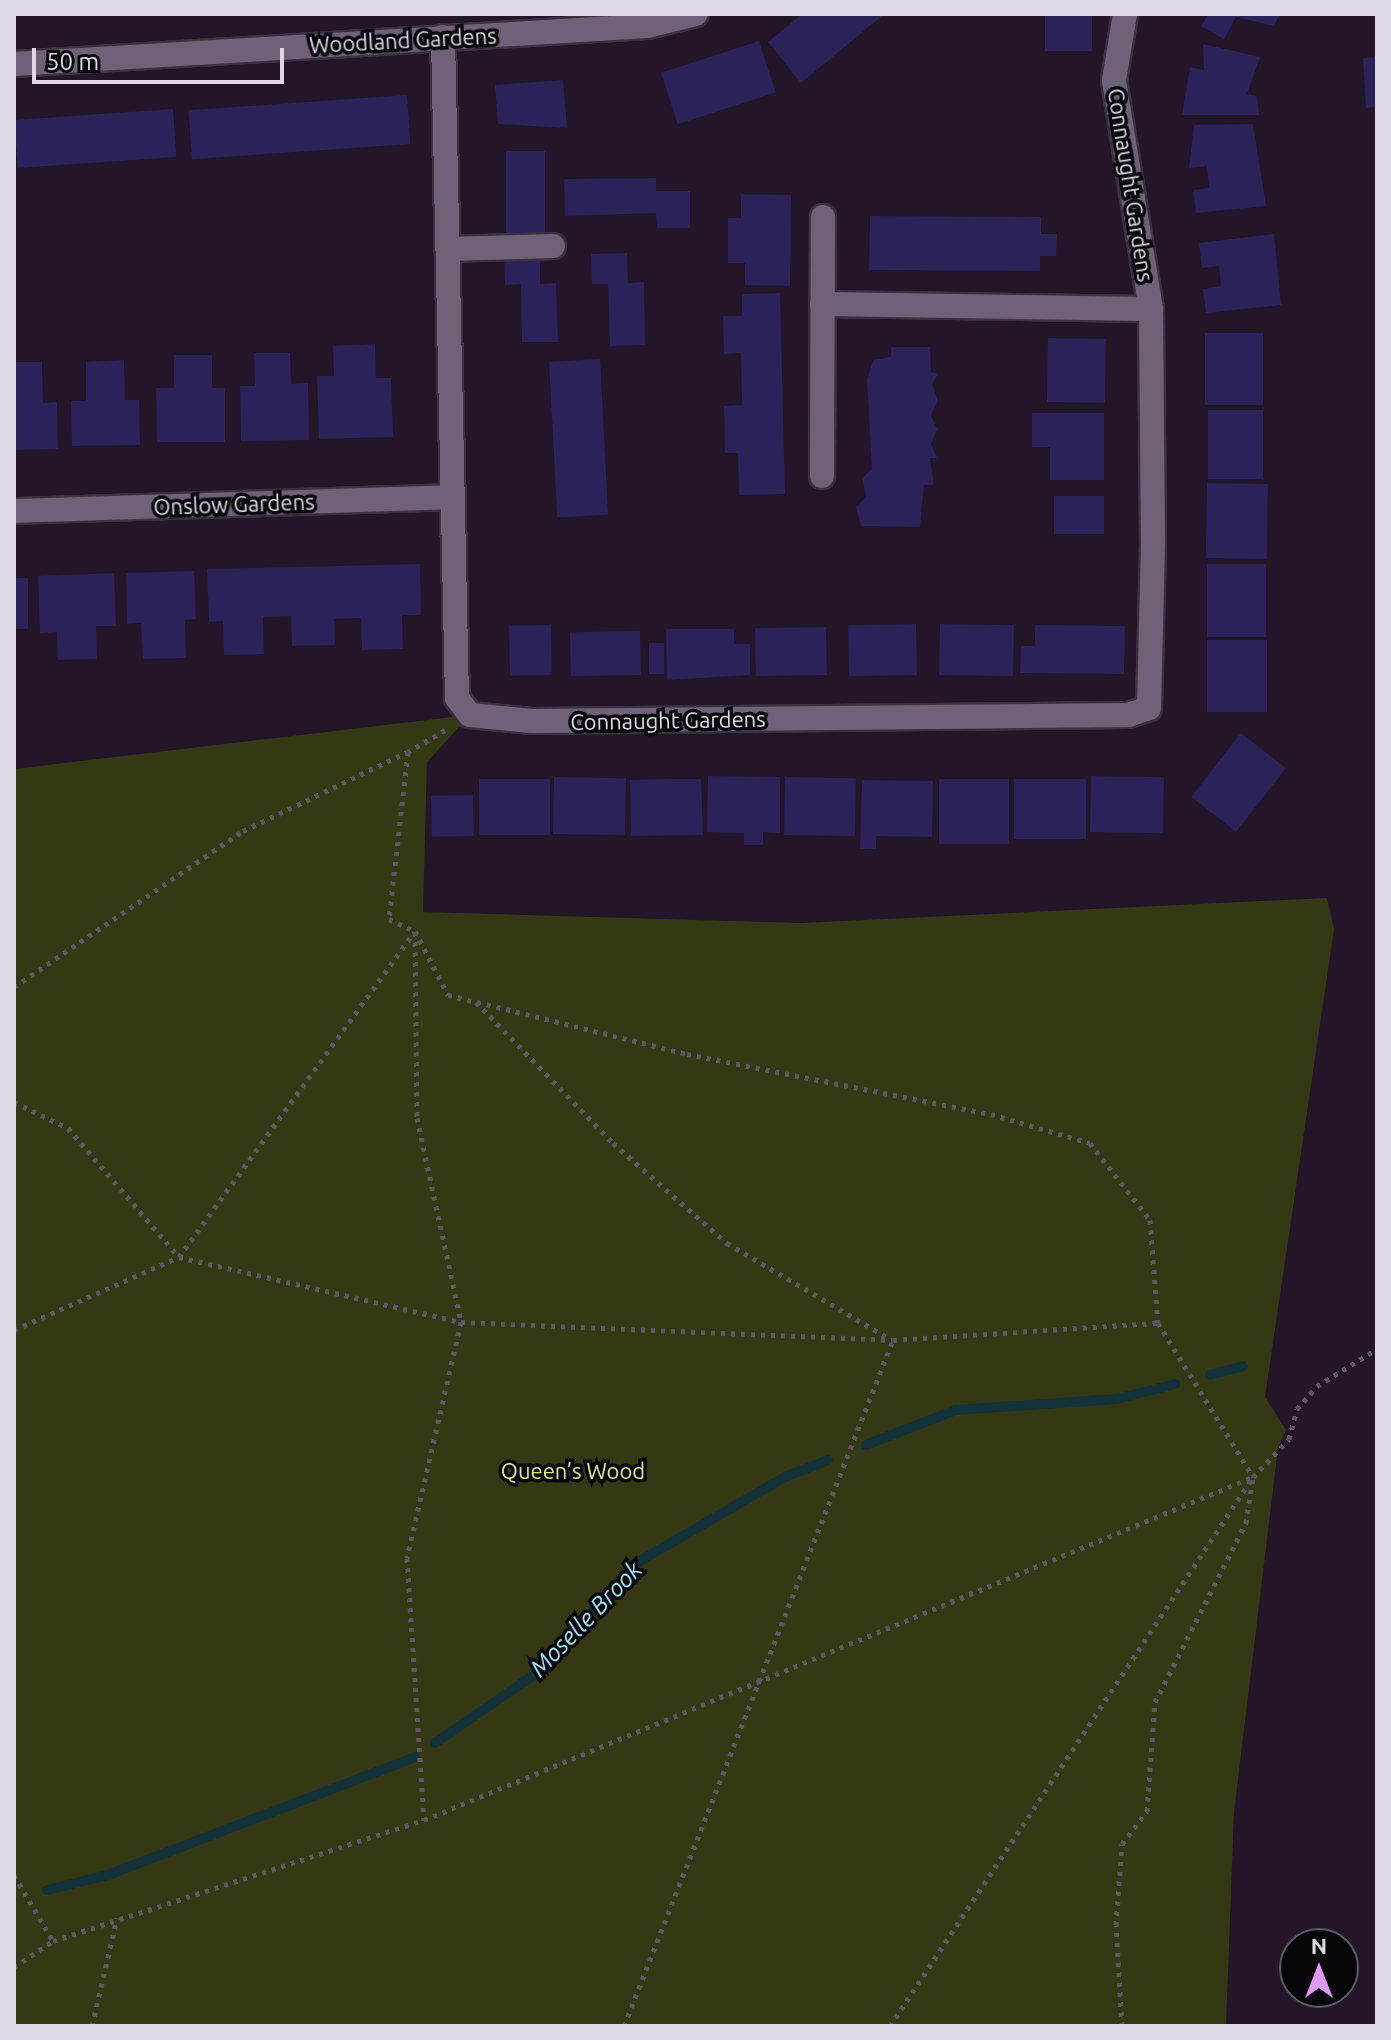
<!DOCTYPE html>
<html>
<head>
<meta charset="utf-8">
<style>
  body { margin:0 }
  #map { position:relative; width:1391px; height:2040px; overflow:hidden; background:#221628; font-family:Ubuntu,sans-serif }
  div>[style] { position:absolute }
  .green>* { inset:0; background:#353913 }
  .stream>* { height:10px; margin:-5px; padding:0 5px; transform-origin:5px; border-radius:5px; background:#143239 }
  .building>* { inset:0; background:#2a2259; transform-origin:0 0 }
  .path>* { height:5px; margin-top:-2.5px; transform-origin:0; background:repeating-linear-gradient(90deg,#5f5565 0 4px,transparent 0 10px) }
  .roads { filter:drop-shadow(2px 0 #3a323f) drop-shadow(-2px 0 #3a323f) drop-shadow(0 2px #3a323f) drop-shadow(0 -2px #3a323f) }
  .minor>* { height:24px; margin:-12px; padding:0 12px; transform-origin:12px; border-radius:12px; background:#6f6177 }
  span { translate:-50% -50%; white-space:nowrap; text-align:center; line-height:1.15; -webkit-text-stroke:7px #08050b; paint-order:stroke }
  .street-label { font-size:22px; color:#e0d9e5 }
  .park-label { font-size:22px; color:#dfeb88 }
  .water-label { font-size:24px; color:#9fe7f8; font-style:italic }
  .frame { position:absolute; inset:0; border:16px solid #e0d9e5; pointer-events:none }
  .north { position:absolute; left:1279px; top:1928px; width:80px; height:80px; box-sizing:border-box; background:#08050b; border:2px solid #5e5a62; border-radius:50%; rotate:0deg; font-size:22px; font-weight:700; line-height:32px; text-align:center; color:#e0d9e5 }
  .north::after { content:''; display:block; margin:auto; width:28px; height:36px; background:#dd99f4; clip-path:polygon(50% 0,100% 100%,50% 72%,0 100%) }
  .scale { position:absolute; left:32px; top:48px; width:252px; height:36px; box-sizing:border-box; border:4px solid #e0d9e5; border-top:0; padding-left:10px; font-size:24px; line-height:28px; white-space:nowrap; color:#e0d9e5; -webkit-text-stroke:6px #08050b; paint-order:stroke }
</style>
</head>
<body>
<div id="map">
  <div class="green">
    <div style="clip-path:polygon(470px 715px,427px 762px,423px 912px,801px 923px,1327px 898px,1334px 929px,1265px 1397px,1286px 1430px,1278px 1448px,1234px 1812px,1226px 2026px,14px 2026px,14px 769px)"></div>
  </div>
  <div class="stream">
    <div style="left:1210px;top:1375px;width:34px;rotate:-15deg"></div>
    <div style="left:866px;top:1445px;width:97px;rotate:-21.3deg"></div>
    <div style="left:956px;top:1410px;width:161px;rotate:-3.9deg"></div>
    <div style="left:1117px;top:1399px;width:60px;rotate:-14.5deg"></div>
    <div style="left:435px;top:1743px;width:132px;rotate:-34.5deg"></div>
    <div style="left:544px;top:1668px;width:136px;rotate:-49.2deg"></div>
    <div style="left:633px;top:1565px;width:176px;rotate:-30.1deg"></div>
    <div style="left:785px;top:1477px;width:46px;rotate:-21.6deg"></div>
    <div style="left:47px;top:1890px;width:63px;rotate:-13.8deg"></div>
    <div style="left:108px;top:1875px;width:329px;rotate:-21deg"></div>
  </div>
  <div class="building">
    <div style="clip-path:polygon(802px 14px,881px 14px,882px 16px,801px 83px,768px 42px)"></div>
    <div style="left:1045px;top:14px;width:47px;height:37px"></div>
    <div style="clip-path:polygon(1208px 14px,1280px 14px,1274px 26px,1236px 17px,1224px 39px,1201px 26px)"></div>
    <div style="left:759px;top:41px;width:54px;height:103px;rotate:72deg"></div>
    <div style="clip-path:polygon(1203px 44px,1260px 57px,1247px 94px,1257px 96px,1259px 115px,1182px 115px,1190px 67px,1204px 70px)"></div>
    <div style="clip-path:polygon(1377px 57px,1377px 107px,1366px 108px,1363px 58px)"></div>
    <div style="clip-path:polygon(563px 80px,567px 128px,498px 124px,495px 85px)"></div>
    <div style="left:407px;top:95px;width:49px;height:219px;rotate:86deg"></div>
    <div style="left:173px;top:109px;width:48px;height:159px;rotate:86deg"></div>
    <div style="clip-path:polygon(1253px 124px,1266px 206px,1196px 213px,1193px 190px,1209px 188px,1207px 166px,1189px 168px,1194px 125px)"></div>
    <div style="left:506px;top:151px;width:39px;height:90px"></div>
    <div style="clip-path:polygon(656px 178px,656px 191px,690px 191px,690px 228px,657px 228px,656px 213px,565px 216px,564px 179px)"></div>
    <div style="clip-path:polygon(741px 194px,791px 195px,790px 286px,745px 285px,745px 263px,728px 263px,728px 218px,741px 218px)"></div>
    <div style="clip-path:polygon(870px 216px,1041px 217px,1041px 234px,1057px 234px,1056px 256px,1040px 256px,1040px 271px,869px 270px)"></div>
    <div style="clip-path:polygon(1274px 234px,1281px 305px,1206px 313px,1203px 289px,1221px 286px,1219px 266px,1202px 268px,1199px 243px)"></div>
    <div style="clip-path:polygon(627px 253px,628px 283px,644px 282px,645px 345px,610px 346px,608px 284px,592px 284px,591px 254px)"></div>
    <div style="clip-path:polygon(504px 254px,540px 254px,540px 284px,556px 283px,558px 342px,522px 342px,521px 284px,505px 285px)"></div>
    <div style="clip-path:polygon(780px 293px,785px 494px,739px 495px,738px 453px,725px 453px,724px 406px,742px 405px,741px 353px,724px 354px,723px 316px,742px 316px,742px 294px)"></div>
    <div style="left:1205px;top:333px;width:58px;height:72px"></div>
    <div style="left:1048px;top:338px;width:58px;height:64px;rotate:1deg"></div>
    <div style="clip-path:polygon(375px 344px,376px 378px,391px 378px,393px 437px,319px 439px,317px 376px,334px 376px,333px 346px)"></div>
    <div style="clip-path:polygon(891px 347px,930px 347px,931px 372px,938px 374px,932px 384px,938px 401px,931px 415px,937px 429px,931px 444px,937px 458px,930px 458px,934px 485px,924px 485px,920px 527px,861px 526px,856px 507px,866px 497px,862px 478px,872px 469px,867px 379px,873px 360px,891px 357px)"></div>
    <div style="clip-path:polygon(254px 353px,290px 353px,291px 384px,308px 383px,309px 440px,241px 441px,240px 386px,255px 386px)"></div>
    <div style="clip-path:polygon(174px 355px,212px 355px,212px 388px,225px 388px,225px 442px,157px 442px,156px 388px,174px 388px)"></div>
    <div style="left:600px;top:359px;width:156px;height:51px;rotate:87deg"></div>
    <div style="clip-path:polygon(124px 360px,125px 400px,139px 400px,140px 445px,72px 446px,71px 401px,86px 401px,86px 362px)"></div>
    <div style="clip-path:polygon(14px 362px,42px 362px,43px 403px,57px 402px,58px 449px,14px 450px)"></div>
    <div style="left:1208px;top:410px;width:55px;height:69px"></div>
    <div style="clip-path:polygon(1032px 413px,1104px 413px,1104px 480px,1050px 480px,1050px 447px,1032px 447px)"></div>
    <div style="left:1207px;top:483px;width:61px;height:75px;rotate:1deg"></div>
    <div style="left:1104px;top:496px;width:38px;height:50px;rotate:90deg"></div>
    <div style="clip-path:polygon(420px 564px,421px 615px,402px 615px,403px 649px,362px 650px,361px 618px,334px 619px,335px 645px,292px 646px,291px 616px,263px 617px,264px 654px,224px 655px,223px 621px,209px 622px,207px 569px)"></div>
    <div style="left:1207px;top:564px;width:59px;height:73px"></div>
    <div style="clip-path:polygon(194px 571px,196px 619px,185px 620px,186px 658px,143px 659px,141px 623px,127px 624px,126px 573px)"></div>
    <div style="clip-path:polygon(114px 573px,116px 626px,96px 626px,97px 659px,58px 660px,57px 632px,40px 633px,38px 576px)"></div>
    <div style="left:14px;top:578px;width:14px;height:51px"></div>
    <div style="left:916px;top:624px;width:51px;height:68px;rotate:89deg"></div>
    <div style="left:940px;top:624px;width:74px;height:51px;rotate:1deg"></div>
    <div style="left:551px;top:625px;width:50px;height:42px;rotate:89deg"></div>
    <div style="clip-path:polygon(1035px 625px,1125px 626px,1124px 674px,1020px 673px,1021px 646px,1035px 646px)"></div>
    <div style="left:826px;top:627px;width:48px;height:71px;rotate:89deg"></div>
    <div style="clip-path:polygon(666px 629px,734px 629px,734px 644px,750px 644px,750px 675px,667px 680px)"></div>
    <div style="left:640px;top:631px;width:44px;height:70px;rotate:89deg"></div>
    <div style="left:1207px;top:640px;width:60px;height:72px"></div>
    <div style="left:664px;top:643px;width:31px;height:15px;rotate:90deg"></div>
    <div style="left:1241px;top:733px;width:57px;height:81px;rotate:38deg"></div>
    <div style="clip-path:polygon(708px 776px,780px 777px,780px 833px,763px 832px,763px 845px,744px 845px,744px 833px,707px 832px)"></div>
    <div style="left:1091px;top:776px;width:73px;height:56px;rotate:1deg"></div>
    <div style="left:554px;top:777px;width:72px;height:57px;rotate:1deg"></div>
    <div style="left:785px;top:777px;width:71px;height:58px;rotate:1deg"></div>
    <div style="left:479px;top:779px;width:71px;height:56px"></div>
    <div style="clip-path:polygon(666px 779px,701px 779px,703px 835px,631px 836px,630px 780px)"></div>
    <div style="left:939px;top:779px;width:70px;height:65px"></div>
    <div style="left:1014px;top:779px;width:72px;height:60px"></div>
    <div style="clip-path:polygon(862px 780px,933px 781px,932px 837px,876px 836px,876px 849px,860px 849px)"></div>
    <div style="left:473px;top:795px;width:41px;height:42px;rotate:89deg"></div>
  </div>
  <div class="path">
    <div style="left:445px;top:730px;width:43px;rotate:149.3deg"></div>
    <div style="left:408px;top:752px;width:168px;rotate:96.5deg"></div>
    <div style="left:389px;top:919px;width:29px;rotate:25deg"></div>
    <div style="left:415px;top:931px;width:72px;rotate:62.7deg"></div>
    <div style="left:448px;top:995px;width:29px;rotate:14deg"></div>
    <div style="left:476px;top:1002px;width:197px;rotate:45.8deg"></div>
    <div style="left:613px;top:1143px;width:152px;rotate:41.3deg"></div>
    <div style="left:727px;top:1243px;width:189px;rotate:30.5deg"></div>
    <div style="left:415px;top:932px;width:186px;rotate:89.4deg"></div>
    <div style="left:417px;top:1118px;width:209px;rotate:77.8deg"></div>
    <div style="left:461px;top:1322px;width:242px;rotate:102.9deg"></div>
    <div style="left:407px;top:1558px;width:263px;rotate:86.3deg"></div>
    <div style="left:14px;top:987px;width:277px;rotate:-34.3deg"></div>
    <div style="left:243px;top:831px;width:182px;rotate:-25.7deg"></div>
    <div style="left:477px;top:1002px;width:216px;rotate:13.9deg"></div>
    <div style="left:687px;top:1054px;width:310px;rotate:11.2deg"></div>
    <div style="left:991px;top:1114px;width:103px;rotate:16.3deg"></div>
    <div style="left:1090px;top:1143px;width:98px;rotate:52.1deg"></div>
    <div style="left:1150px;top:1220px;width:103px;rotate:85.6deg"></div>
    <div style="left:14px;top:1102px;width:60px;rotate:25.7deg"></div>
    <div style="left:68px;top:1128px;width:170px;rotate:49.3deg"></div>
    <div style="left:179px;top:1257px;width:401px;rotate:-54.1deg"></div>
    <div style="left:14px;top:1330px;width:180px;rotate:-23.9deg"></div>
    <div style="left:179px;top:1257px;width:289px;rotate:13deg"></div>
    <div style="left:461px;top:1322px;width:432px;rotate:2.4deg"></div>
    <div style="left:893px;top:1340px;width:266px;rotate:-3.7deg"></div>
    <div style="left:1158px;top:1323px;width:181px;rotate:58.3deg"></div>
    <div style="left:14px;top:1875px;width:77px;rotate:59.4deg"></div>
    <div style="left:14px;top:1967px;width:47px;rotate:-33.7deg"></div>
    <div style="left:53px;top:1941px;width:390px;rotate:-18.1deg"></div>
    <div style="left:424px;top:1820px;width:897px;rotate:-22.48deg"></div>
    <div style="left:92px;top:2026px;width:111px;rotate:-77deg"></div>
    <div style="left:624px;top:2026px;width:737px;rotate:-68.59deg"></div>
    <div style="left:890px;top:2026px;width:655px;rotate:-56.53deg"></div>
    <div style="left:1122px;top:2026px;width:101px;rotate:-93.4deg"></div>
    <div style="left:1116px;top:1925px;width:81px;rotate:-85.8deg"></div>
    <div style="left:1122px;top:1844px;width:41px;rotate:-52.9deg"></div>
    <div style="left:1147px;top:1811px;width:109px;rotate:-85.8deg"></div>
    <div style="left:1155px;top:1702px;width:201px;rotate:-63.1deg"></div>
    <div style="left:1246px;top:1523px;width:47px;rotate:-81.3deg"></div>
    <div style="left:1253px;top:1477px;width:52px;rotate:-46.5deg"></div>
    <div style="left:1289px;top:1439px;width:31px;rotate:-75deg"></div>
    <div style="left:1297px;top:1409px;width:30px;rotate:-49deg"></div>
    <div style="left:1317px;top:1386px;width:70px;rotate:-31.7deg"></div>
  </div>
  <div class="roads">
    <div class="minor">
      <div style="left:443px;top:37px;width:661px;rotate:88.79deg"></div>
      <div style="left:457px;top:698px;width:21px;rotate:53deg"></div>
      <div style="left:470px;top:715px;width:62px;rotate:5.5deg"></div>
      <div style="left:532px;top:721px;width:596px;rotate:-0.58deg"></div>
      <div style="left:1128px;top:715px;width:22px;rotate:-18deg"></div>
      <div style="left:1149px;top:708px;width:167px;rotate:-88.6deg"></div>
      <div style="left:1153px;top:541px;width:232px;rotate:-90.5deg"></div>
      <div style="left:1151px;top:309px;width:232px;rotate:-99.2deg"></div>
      <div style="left:1114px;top:80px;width:67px;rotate:-80.5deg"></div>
      <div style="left:14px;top:64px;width:634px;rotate:-3.44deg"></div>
      <div style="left:647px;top:26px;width:50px;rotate:-13.8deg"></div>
      <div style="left:448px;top:249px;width:105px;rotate:-1.6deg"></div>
      <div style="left:822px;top:304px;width:329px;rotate:0.9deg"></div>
      <div style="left:822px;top:476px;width:259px;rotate:-89.8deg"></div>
      <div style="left:14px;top:511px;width:439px;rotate:-1.8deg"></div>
    </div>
  </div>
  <div class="street-label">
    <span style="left:403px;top:40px;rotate:-3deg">Woodland Gardens</span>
    <span style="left:1131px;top:185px;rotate:81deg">Connaught Gardens</span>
    <span style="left:234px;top:504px;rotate:-2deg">Onslow Gardens</span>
    <span style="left:668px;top:720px;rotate:-1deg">Connaught Gardens</span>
  </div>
  <div class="park-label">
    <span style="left:573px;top:1471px">Queen’s Wood</span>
  </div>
  <div class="water-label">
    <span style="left:586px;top:1619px;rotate:-46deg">Moselle Brook</span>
  </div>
  <div class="frame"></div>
  <div class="north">N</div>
  <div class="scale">50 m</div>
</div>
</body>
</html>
